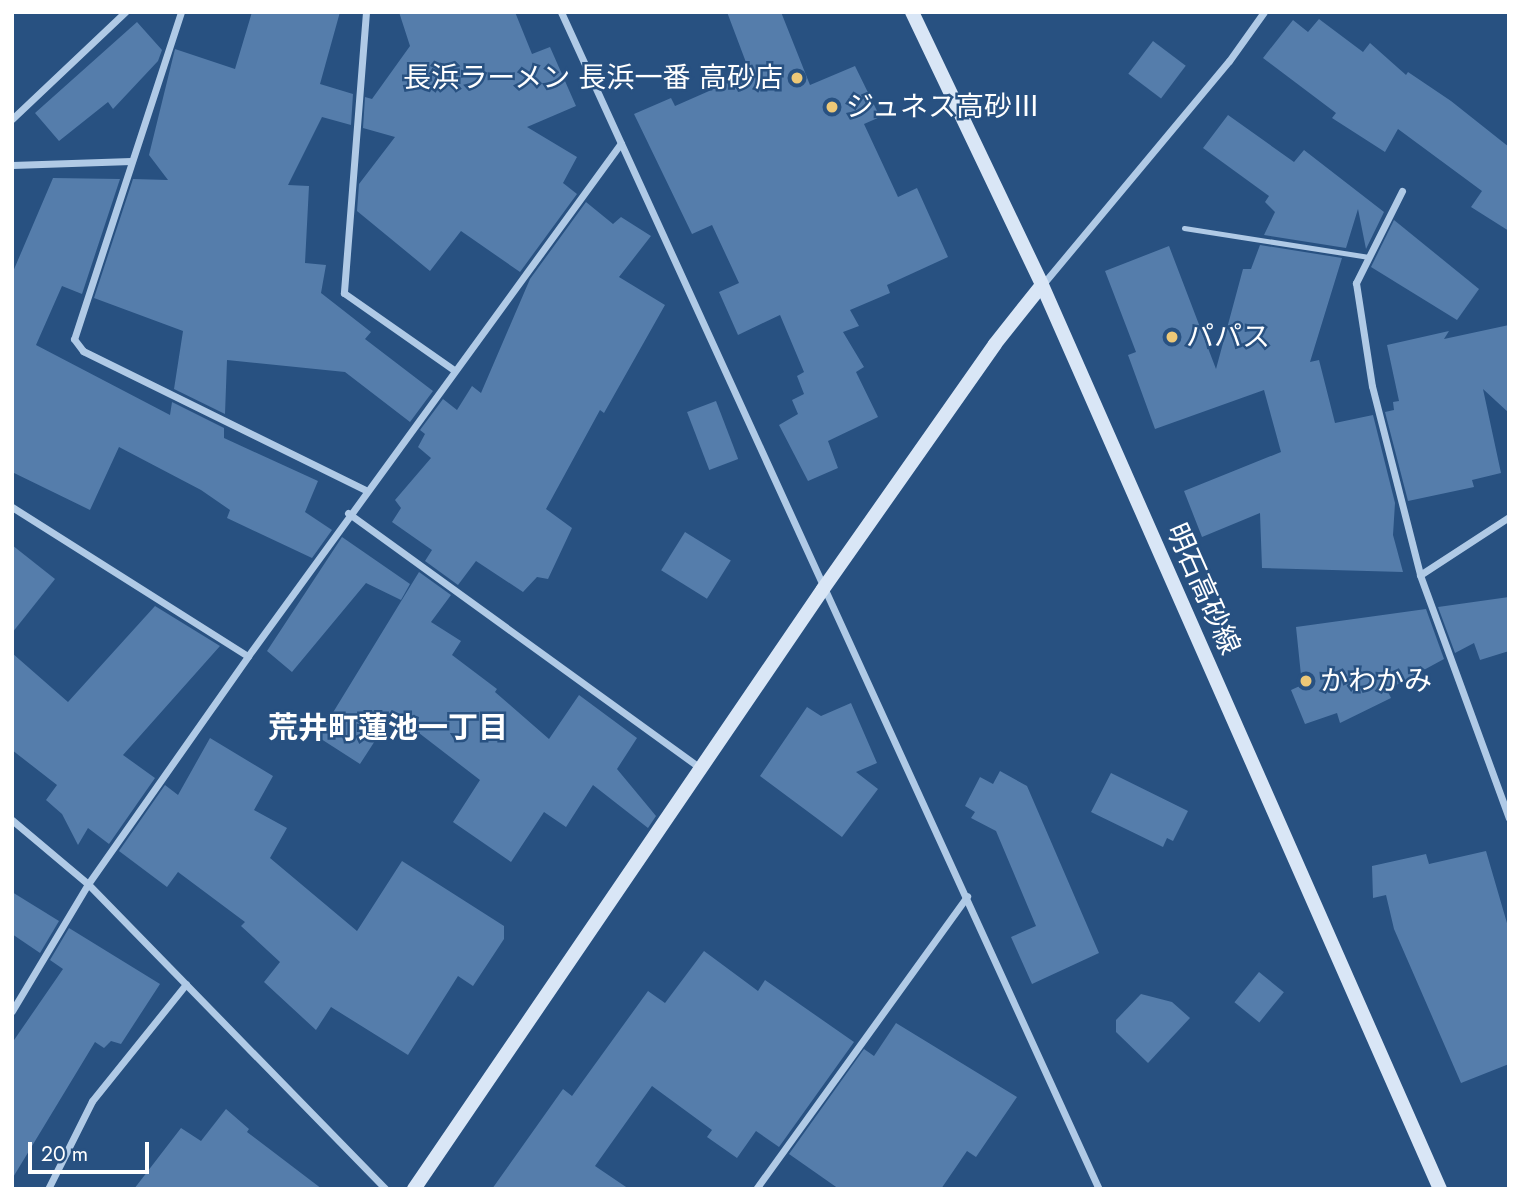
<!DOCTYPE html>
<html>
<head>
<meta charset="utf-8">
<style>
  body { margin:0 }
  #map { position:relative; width:1521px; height:1201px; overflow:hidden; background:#285181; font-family:Jost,"Noto Sans JP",sans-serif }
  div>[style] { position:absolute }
  .building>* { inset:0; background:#557dab; transform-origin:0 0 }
  .lane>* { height:5px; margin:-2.5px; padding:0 2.5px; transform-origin:2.5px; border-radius:2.5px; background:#b0cae6 }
  .street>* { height:7px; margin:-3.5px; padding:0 3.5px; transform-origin:3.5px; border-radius:3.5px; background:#b0cae6 }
  .secondary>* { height:14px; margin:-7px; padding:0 7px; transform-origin:7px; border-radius:7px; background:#d9e6f6 }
  .dots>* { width:19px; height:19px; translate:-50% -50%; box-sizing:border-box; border:4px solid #285181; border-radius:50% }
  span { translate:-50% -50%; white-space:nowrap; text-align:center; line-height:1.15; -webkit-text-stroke:5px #285181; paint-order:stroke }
  .poi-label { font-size:28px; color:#fff }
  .right { translate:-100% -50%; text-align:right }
  .left { translate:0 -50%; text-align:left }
  .street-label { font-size:28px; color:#fff }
  .neighbourhood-label { font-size:30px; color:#fff; font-weight:700 }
  .frame { position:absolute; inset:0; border:14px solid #fff; pointer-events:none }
  .scale { position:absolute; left:28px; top:1142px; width:121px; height:32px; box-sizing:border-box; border:4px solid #fff; border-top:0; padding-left:9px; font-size:21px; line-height:24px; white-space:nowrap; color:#fff; -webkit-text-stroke:5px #285181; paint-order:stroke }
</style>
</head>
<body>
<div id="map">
  <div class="building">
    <div style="clip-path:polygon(252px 12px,340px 12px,320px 84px,353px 94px,351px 125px,322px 117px,288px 185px,309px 186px,305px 263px,326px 265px,321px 293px,371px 332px,365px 339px,433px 391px,410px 422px,345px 372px,227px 360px,225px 414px,174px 389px,183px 331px,94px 298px,133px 179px,168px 180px,149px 155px,175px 49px,235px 69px)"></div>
    <div style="clip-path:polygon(399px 12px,515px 12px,532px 54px,550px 47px,576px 106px,527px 127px,577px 157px,563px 183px,577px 194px,520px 272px,461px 231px,430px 271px,357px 211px,359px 184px,395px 137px,363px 128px,365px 97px,372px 99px,410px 46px)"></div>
    <div style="clip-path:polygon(727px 12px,781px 12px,810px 85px,855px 66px,880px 117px,864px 124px,898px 197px,917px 188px,948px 257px,887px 285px,890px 293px,850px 310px,859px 326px,843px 332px,864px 367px,856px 372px,878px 417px,828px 441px,838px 468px,808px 481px,779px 425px,798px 414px,792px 400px,804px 394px,797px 376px,804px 372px,780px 315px,738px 335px,719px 292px,739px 283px,712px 225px,692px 234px,634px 114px,671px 98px,675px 106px,750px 73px)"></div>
    <div style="clip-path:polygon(1319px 19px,1363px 52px,1370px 43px,1406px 75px,1408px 72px,1451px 101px,1509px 147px,1509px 231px,1471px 207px,1482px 191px,1398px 129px,1385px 152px,1332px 118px,1336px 113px,1263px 58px,1293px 20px,1308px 32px)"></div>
    <div style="clip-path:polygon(137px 22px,162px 50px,158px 61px,113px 109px,108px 102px,59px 141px,35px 113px)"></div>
    <div style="left:1153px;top:41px;width:41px;height:41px;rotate:37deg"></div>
    <div style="clip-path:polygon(1228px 115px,1294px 162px,1304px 150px,1384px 212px,1366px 249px,1358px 209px,1346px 248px,1264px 235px,1275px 212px,1265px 202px,1269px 196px,1203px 148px)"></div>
    <div style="clip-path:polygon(53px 178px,120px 179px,82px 294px,62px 286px,36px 345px,170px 415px,172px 402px,224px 428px,224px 438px,318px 481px,305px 512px,332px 530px,312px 558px,227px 518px,230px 510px,201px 490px,119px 447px,90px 510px,12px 472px,12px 274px)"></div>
    <div style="clip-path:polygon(586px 202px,613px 224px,621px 217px,651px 236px,619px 277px,665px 305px,604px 413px,600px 410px,546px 509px,572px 528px,548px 579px,537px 577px,523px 592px,476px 561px,458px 585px,425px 561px,432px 550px,392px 522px,401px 508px,395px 500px,431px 458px,418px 447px,425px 434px,420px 430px,443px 399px,457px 410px,472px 386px,481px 393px,530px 279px)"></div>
    <div style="clip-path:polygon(1394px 220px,1479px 289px,1457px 320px,1371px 267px)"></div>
    <div style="clip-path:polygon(1260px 245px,1342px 258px,1310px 362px,1319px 360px,1335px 423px,1373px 415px,1395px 503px,1393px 535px,1403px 572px,1262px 568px,1260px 513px,1202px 537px,1184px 491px,1281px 452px,1264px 390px,1155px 429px,1128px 355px,1136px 352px,1105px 271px,1169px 246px,1216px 369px,1243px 269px,1251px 269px)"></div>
    <div style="clip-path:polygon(1509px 325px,1509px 413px,1483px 389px,1501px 473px,1472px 480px,1474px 487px,1408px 501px,1385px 412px,1394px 410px,1393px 402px,1399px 401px,1387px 345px,1449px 331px,1444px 339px)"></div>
    <div style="left:716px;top:401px;width:62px;height:31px;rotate:69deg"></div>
    <div style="left:685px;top:532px;width:54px;height:45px;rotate:32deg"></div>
    <div style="clip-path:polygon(342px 537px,410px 584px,401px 600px,366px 583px,292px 672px,267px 651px)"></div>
    <div style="clip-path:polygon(12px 545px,55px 579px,12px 633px)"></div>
    <div style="clip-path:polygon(419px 572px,451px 595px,431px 622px,461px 641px,452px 655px,497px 689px,495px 692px,549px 739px,579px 695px,637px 738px,617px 769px,656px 816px,648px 828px,593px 785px,566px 827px,544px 812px,511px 862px,453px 822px,480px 780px,393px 713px,360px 764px,318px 737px)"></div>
    <div style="clip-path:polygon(1509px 597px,1509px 651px,1480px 660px,1474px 643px,1455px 653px,1438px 607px)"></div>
    <div style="clip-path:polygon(155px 606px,220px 646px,123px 755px,155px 778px,109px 844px,88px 828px,78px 845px,62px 814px,46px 800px,57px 785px,12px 750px,12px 653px,68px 702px)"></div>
    <div style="clip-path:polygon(1426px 609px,1444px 659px,1387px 690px,1391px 698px,1340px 723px,1337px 713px,1305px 724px,1291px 690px,1302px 685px,1296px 627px)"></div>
    <div style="clip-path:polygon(851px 703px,877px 763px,856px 772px,878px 789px,842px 837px,760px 776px,807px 707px,821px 716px)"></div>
    <div style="clip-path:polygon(210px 738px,273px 776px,254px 810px,287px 828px,270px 858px,357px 931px,402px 861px,504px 926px,504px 939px,473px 986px,458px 976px,408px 1055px,331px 1007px,316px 1030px,264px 982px,280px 962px,241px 926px,245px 922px,178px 872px,167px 887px,119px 851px,165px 785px,178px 795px)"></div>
    <div style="clip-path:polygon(1000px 771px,1027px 786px,1099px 953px,1032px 984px,1011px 937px,1036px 926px,996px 831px,971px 818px,975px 812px,965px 806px,980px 777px,993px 784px)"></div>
    <div style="clip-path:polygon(1111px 773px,1188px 811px,1173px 841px,1167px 838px,1163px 847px,1091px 812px)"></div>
    <div style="clip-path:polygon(1486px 851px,1509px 930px,1509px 1064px,1461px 1083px,1394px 929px,1386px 895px,1373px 898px,1372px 866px,1426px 854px,1429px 864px)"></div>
    <div style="clip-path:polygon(12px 892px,59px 921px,40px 953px,12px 934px)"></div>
    <div style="clip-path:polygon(69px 928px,160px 984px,121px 1044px,111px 1041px,104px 1048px,95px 1042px,12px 1179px,12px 1043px,63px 969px,50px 960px)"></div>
    <div style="clip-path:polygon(704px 951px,758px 991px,765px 980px,854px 1042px,779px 1147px,756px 1131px,737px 1158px,707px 1137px,712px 1130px,652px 1086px,595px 1166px,629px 1189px,492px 1189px,563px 1089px,572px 1096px,648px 991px,665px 1003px)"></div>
    <div style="left:1259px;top:972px;width:32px;height:39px;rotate:39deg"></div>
    <div style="clip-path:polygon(1141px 994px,1172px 1002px,1190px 1018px,1148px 1063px,1116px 1032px,1116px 1020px)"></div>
    <div style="clip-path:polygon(896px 1023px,1017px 1097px,976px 1157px,967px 1151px,941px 1189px,839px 1189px,789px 1154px,864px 1049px,874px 1056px)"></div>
    <div style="clip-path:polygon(226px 1109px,249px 1129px,247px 1132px,322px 1189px,134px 1189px,181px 1128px,201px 1141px)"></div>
  </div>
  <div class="lane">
    <div style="left:1184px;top:228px;width:187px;rotate:8.9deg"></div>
  </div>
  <div class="street">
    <div style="left:181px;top:12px;width:344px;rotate:108.1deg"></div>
    <div style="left:74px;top:339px;width:15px;rotate:53deg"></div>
    <div style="left:83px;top:351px;width:314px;rotate:26.2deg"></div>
    <div style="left:366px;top:12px;width:282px;rotate:94.5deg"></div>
    <div style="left:344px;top:293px;width:134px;rotate:35deg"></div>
    <div style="left:561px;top:12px;width:1294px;rotate:65.44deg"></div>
    <div style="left:12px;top:119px;width:156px;rotate:-43.4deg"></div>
    <div style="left:12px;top:165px;width:119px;rotate:-1.9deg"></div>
    <div style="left:1402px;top:191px;width:103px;rotate:116.6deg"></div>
    <div style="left:1356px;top:283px;width:104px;rotate:81.2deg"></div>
    <div style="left:1372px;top:386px;width:195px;rotate:75.7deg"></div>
    <div style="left:1420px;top:575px;width:259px;rotate:69.9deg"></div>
    <div style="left:1043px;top:284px;width:290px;rotate:-50.2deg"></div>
    <div style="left:1229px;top:61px;width:60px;rotate:-54.5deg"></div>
    <div style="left:12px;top:507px;width:279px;rotate:32.3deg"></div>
    <div style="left:348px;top:513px;width:437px;rotate:35.9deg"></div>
    <div style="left:1420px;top:575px;width:106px;rotate:-33.1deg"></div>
    <div style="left:12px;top:820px;width:99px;rotate:40.1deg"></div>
    <div style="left:88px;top:884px;width:426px;rotate:45.7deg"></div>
    <div style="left:12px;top:1011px;width:148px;rotate:-59.1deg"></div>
    <div style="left:88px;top:884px;width:279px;rotate:-54.9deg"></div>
    <div style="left:248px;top:656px;width:634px;rotate:-53.98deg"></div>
    <div style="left:48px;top:1189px;width:98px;rotate:-63.4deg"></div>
    <div style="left:92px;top:1101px;width:150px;rotate:-51.2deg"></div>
    <div style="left:756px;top:1189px;width:361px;rotate:-54.2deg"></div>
  </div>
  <div class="secondary">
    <div style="left:912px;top:12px;width:302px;rotate:64.5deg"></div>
    <div style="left:1042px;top:285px;width:988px;rotate:66.24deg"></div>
    <div style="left:414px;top:1189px;width:726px;rotate:-55.72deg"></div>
    <div style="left:823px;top:589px;width:299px;rotate:-54.9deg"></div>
    <div style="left:995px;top:344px;width:75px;rotate:-51.5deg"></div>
  </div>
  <div class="dots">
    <div style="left:797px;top:78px;background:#edc877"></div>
    <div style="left:832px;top:107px;background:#edc877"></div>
    <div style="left:1172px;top:337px;background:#edc877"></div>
    <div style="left:1306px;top:681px;background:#edc877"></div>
  </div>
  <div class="poi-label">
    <span class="right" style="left:783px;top:78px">長浜ラーメン 長浜一番 高砂店</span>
    <span class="left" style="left:846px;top:107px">ジュネス高砂Ⅲ</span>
    <span class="left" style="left:1186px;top:337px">パパス</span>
    <span class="left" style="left:1320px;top:681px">かわかみ</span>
  </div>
  <div class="street-label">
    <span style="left:1203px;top:589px;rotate:66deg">明石高砂線</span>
  </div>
  <div class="neighbourhood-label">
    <span style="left:388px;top:728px">荒井町蓮池一丁目</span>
  </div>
  <div class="frame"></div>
  <div class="scale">20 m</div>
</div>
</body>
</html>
